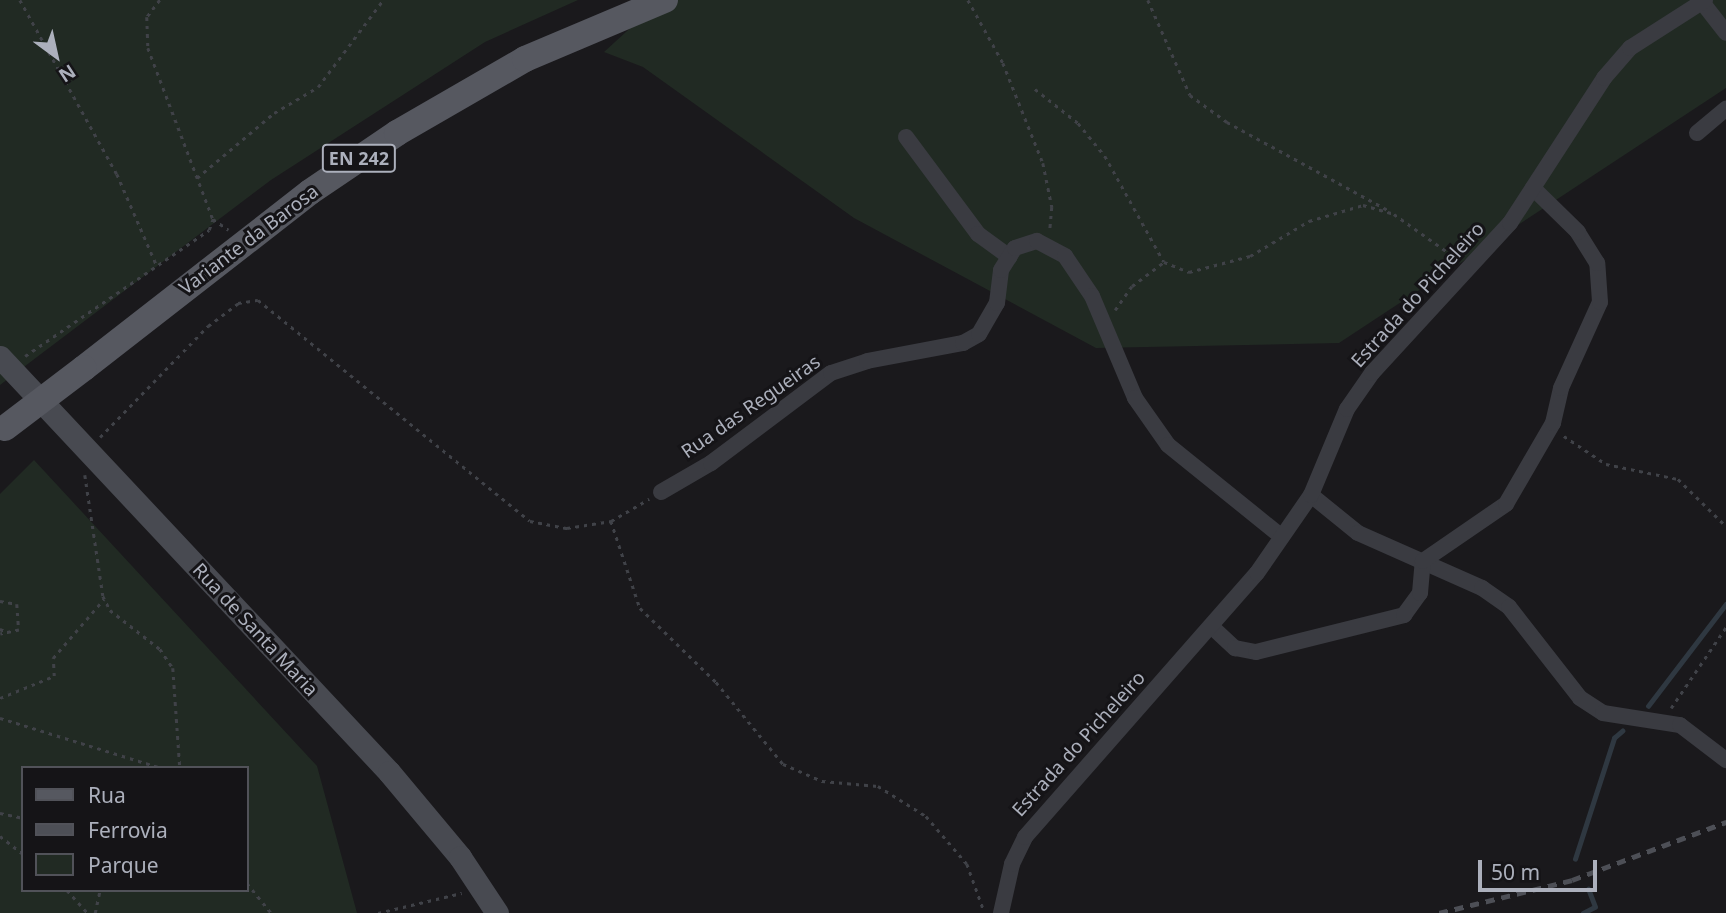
<!DOCTYPE html>
<html>
<head>
<meta charset="utf-8">
<style>
  body { margin:0 }
  #map { position:relative; width:1726px; height:913px; overflow:hidden; background:#1a191c; font-family:"Noto Sans",sans-serif }
  div>[style] { position:absolute }
  .green>* { inset:0; background:#212a23 }
  .stream>* { height:4.5px; margin:-2.25px; padding:0 2.25px; transform-origin:2.25px; border-radius:2.25px; background:#2f3841 }
  .path>* { height:2.5px; margin-top:-1.25px; transform-origin:0; background:repeating-linear-gradient(90deg,#404248 0 3.5px,transparent 0 8.5px) }
  .street>* { height:16px; margin:-8px; padding:0 8px; transform-origin:8px; border-radius:8px; background:#3a3b41 }
  .secondary>* { height:23px; margin:-11.5px; padding:0 11.5px; transform-origin:11.5px; border-radius:11.5px; background:#484a51 }
  .primary>* { height:26px; margin:-13px; padding:0 13px; transform-origin:13px; border-radius:13px; background:#565860 }
  .rail>* { height:4.5px; margin-top:-2.25px; transform-origin:0; background:repeating-linear-gradient(90deg,#4d4f56 0 9px,transparent 0 16px) }
  .primary-bridge>* { height:26px; margin:-13px; padding:0 13px; transform-origin:13px; border-radius:13px; background:#565860 }
  span { translate:-50% -50%; white-space:nowrap; text-align:center; line-height:1.15; -webkit-text-stroke:6px #151417; paint-order:stroke }
  .shield-label span { padding:2px 5px; background:#151417; border:2px solid; border-radius:5px; -webkit-text-stroke-width:0 }
  .shield-label { font-size:18px; color:#acb0bc; font-weight:700 }
  .street-label { font-size:19px; color:#acb0bc }
  .legend { position:absolute; left:21px; top:766px; width:228px; height:126px; box-sizing:border-box; background:#151417; border:2px solid #515259; margin:0; padding:9px 12px; list-style:none; font-size:21px; color:#acb0bc }
  .legend li { display:flex; align-items:center; gap:14px; height:35px }
  .legend b { width:35px; border:2px solid #515259 }
  .north { position:absolute; left:21px; top:21px; width:70px; height:70px; -webkit-text-stroke:5px #151417; paint-order:stroke; rotate:147deg; font-size:19px; font-weight:700; line-height:28px; text-align:center; color:#acb0bc }
  .north::after { content:''; display:block; margin:auto; width:24px; height:32px; background:#acb0bc; clip-path:polygon(50% 0,100% 100%,50% 72%,0 100%) }
  .scale { position:absolute; left:1478px; top:860px; width:119px; height:32px; box-sizing:border-box; border:4px solid #acb0bc; border-top:0; padding-left:9px; font-size:21px; line-height:24px; white-space:nowrap; color:#acb0bc; -webkit-text-stroke:5px #151417; paint-order:stroke }
</style>
</head>
<body>
<div id="map">
  <div class="green">
    <div style="clip-path:polygon(0 0,578px 0,485px 42px,271px 180px,0 385px)"></div>
    <div style="clip-path:polygon(661px 0,1726px 0,1726px 88px,1339px 343px,1096px 348px,854px 218px,643px 67px,604px 52px)"></div>
    <div style="clip-path:polygon(evenodd,34px 460px,317px 766px,357px 913px,0 913px,0 494px,34px 460px,23px 768px,247px 768px,247px 890px,23px 890px,23px 768px)"></div>
  </div>
  <div class="stream">
    <div style="left:1648px;top:706px;width:128px;rotate:-52.6deg"></div>
    <div style="left:1575px;top:859px;width:127px;rotate:-72.1deg"></div>
    <div style="left:1614px;top:738px;width:11px;rotate:-41deg"></div>
    <div style="left:1583px;top:913px;width:13px;rotate:-27deg"></div>
    <div style="left:1595px;top:907px;width:19px;rotate:-111deg"></div>
  </div>
  <div class="path">
    <div style="left:20px;top:0;width:199px;rotate:60.9deg"></div>
    <div style="left:117px;top:174px;width:100px;rotate:66.5deg"></div>
    <div style="left:160px;top:0;width:21px;rotate:127deg"></div>
    <div style="left:147px;top:17px;width:31px;rotate:88deg"></div>
    <div style="left:148px;top:48px;width:183px;rotate:69.2deg"></div>
    <div style="left:213px;top:219px;width:19px;rotate:35deg"></div>
    <div style="left:968px;top:0;width:72px;rotate:60.9deg"></div>
    <div style="left:1003px;top:63px;width:108px;rotate:68.2deg"></div>
    <div style="left:1043px;top:163px;width:45px;rotate:78.4deg"></div>
    <div style="left:1052px;top:207px;width:24px;rotate:95deg"></div>
    <div style="left:1148px;top:0;width:104px;rotate:66.1deg"></div>
    <div style="left:1190px;top:95px;width:46px;rotate:36.1deg"></div>
    <div style="left:1227px;top:122px;width:183px;rotate:28.7deg"></div>
    <div style="left:1035px;top:89px;width:55px;rotate:38.3deg"></div>
    <div style="left:1078px;top:123px;width:43px;rotate:50.7deg"></div>
    <div style="left:1105px;top:156px;width:121px;rotate:60.9deg"></div>
    <div style="left:1164px;top:262px;width:27px;rotate:22deg"></div>
    <div style="left:1189px;top:272px;width:63px;rotate:-14.7deg"></div>
    <div style="left:1250px;top:256px;width:69px;rotate:-30.7deg"></div>
    <div style="left:1309px;top:221px;width:56px;rotate:-16.5deg"></div>
    <div style="left:1363px;top:205px;width:32px;rotate:16deg"></div>
    <div style="left:1394px;top:214px;width:76px;rotate:35.4deg"></div>
    <div style="left:197px;top:178px;width:101px;rotate:-40.2deg"></div>
    <div style="left:274px;top:113px;width:51px;rotate:-30.6deg"></div>
    <div style="left:318px;top:87px;width:109px;rotate:-53.2deg"></div>
    <div style="left:1115px;top:310px;width:29px;rotate:-55deg"></div>
    <div style="left:1132px;top:286px;width:40px;rotate:-37deg"></div>
    <div style="left:25px;top:356px;width:223px;rotate:-34.4deg"></div>
    <div style="left:209px;top:230px;width:12px;rotate:-70deg"></div>
    <div style="left:1564px;top:436px;width:50px;rotate:33.7deg"></div>
    <div style="left:1606px;top:464px;width:74px;rotate:11.8deg"></div>
    <div style="left:1678px;top:479px;width:67px;rotate:44.4deg"></div>
    <div style="left:100px;top:437px;width:155px;rotate:-45.8deg"></div>
    <div style="left:208px;top:326px;width:38px;rotate:-37deg"></div>
    <div style="left:238px;top:303px;width:20px;rotate:-9deg"></div>
    <div style="left:258px;top:300px;width:350px;rotate:39.1deg"></div>
    <div style="left:530px;top:521px;width:38px;rotate:11deg"></div>
    <div style="left:567px;top:528px;width:45px;rotate:-9deg"></div>
    <div style="left:611px;top:521px;width:44px;rotate:-30.1deg"></div>
    <div style="left:85px;top:475px;width:122px;rotate:81.5deg"></div>
    <div style="left:103px;top:596px;width:16px;rotate:63deg"></div>
    <div style="left:110px;top:610px;width:63px;rotate:38deg"></div>
    <div style="left:160px;top:649px;width:23px;rotate:56deg"></div>
    <div style="left:173px;top:668px;width:100px;rotate:86deg"></div>
    <div style="left:611px;top:521px;width:92px;rotate:71.6deg"></div>
    <div style="left:640px;top:608px;width:106px;rotate:44.2deg"></div>
    <div style="left:716px;top:682px;width:106px;rotate:50.7deg"></div>
    <div style="left:783px;top:764px;width:43px;rotate:23.6deg"></div>
    <div style="left:822px;top:781px;width:56px;rotate:5.1deg"></div>
    <div style="left:878px;top:786px;width:57px;rotate:32deg"></div>
    <div style="left:926px;top:816px;width:63px;rotate:49.5deg"></div>
    <div style="left:967px;top:864px;width:50px;rotate:70.1deg"></div>
    <div style="left:0;top:601px;width:17px;rotate:10deg"></div>
    <div style="left:17px;top:604px;width:26px;rotate:86deg"></div>
    <div style="left:19px;top:630px;width:19px;rotate:168deg"></div>
    <div style="left:0;top:629px;width:8px;rotate:23deg"></div>
    <div style="left:0;top:698px;width:58px;rotate:-22.2deg"></div>
    <div style="left:54px;top:676px;width:18px;rotate:-93deg"></div>
    <div style="left:53px;top:658px;width:78px;rotate:-49.2deg"></div>
    <div style="left:1671px;top:708px;width:98px;rotate:-55.8deg"></div>
    <div style="left:0;top:718px;width:170px;rotate:17.2deg"></div>
    <div style="left:0;top:813px;width:24px;rotate:12deg"></div>
    <div style="left:0;top:836px;width:29px;rotate:38deg"></div>
    <div style="left:247px;top:883px;width:38px;rotate:51deg"></div>
    <div style="left:67px;top:890px;width:31px;rotate:48deg"></div>
    <div style="left:95px;top:913px;width:24px;rotate:-78deg"></div>
    <div style="left:378px;top:913px;width:86px;rotate:-13.4deg"></div>
  </div>
  <div class="street">
    <div style="left:1702px;top:2px;width:39px;rotate:52deg"></div>
    <div style="left:1697px;top:133px;width:38px;rotate:-40deg"></div>
    <div style="left:906px;top:137px;width:121px;rotate:53.4deg"></div>
    <div style="left:978px;top:234px;width:39px;rotate:36deg"></div>
    <div style="left:661px;top:492px;width:58px;rotate:-30.1deg"></div>
    <div style="left:711px;top:463px;width:150px;rotate:-36.9deg"></div>
    <div style="left:831px;top:373px;width:38px;rotate:-18deg"></div>
    <div style="left:867px;top:361px;width:98px;rotate:-10.6deg"></div>
    <div style="left:963px;top:343px;width:18px;rotate:-29deg"></div>
    <div style="left:979px;top:334px;width:36px;rotate:-60deg"></div>
    <div style="left:997px;top:303px;width:33px;rotate:-83deg"></div>
    <div style="left:1001px;top:270px;width:26px;rotate:-58deg"></div>
    <div style="left:1015px;top:248px;width:23px;rotate:-18deg"></div>
    <div style="left:1037px;top:241px;width:32px;rotate:28deg"></div>
    <div style="left:1065px;top:256px;width:48px;rotate:56deg"></div>
    <div style="left:1092px;top:296px;width:111px;rotate:67.1deg"></div>
    <div style="left:1135px;top:398px;width:57px;rotate:54.9deg"></div>
    <div style="left:1168px;top:445px;width:146px;rotate:38.9deg"></div>
    <div style="left:1311px;top:495px;width:60px;rotate:39deg"></div>
    <div style="left:1358px;top:533px;width:136px;rotate:23.9deg"></div>
    <div style="left:1482px;top:588px;width:33px;rotate:35deg"></div>
    <div style="left:1509px;top:607px;width:115px;rotate:52deg"></div>
    <div style="left:1580px;top:698px;width:27px;rotate:33deg"></div>
    <div style="left:1603px;top:713px;width:78px;rotate:8.9deg"></div>
    <div style="left:1680px;top:725px;width:58px;rotate:37.3deg"></div>
    <div style="left:1211px;top:626px;width:33px;rotate:43deg"></div>
    <div style="left:1235px;top:648px;width:21px;rotate:11deg"></div>
    <div style="left:1256px;top:652px;width:153px;rotate:-14deg"></div>
    <div style="left:1404px;top:615px;width:27px;rotate:-54deg"></div>
    <div style="left:1420px;top:593px;width:32px;rotate:-85deg"></div>
    <div style="left:1423px;top:561px;width:101px;rotate:-34.5deg"></div>
    <div style="left:1506px;top:504px;width:94px;rotate:-59.9deg"></div>
    <div style="left:1553px;top:423px;width:36px;rotate:-77deg"></div>
    <div style="left:1561px;top:388px;width:94px;rotate:-65.6deg"></div>
    <div style="left:1600px;top:302px;width:39px;rotate:-94deg"></div>
    <div style="left:1597px;top:263px;width:36px;rotate:-122deg"></div>
    <div style="left:1578px;top:232px;width:63px;rotate:-135.6deg"></div>
    <div style="left:1001px;top:913px;width:50px;rotate:-77.3deg"></div>
    <div style="left:1012px;top:864px;width:30px;rotate:-64deg"></div>
    <div style="left:1025px;top:837px;width:351px;rotate:-48.7deg"></div>
    <div style="left:1257px;top:573px;width:95px;rotate:-55.3deg"></div>
    <div style="left:1311px;top:495px;width:93px;rotate:-67.3deg"></div>
    <div style="left:1347px;top:409px;width:44px;rotate:-55.2deg"></div>
    <div style="left:1372px;top:373px;width:204px;rotate:-47.4deg"></div>
    <div style="left:1510px;top:223px;width:173px;rotate:-57deg"></div>
    <div style="left:1604px;top:78px;width:40px;rotate:-49deg"></div>
    <div style="left:1630px;top:48px;width:89px;rotate:-32.6deg"></div>
  </div>
  <div class="secondary">
    <div style="left:0;top:357px;width:569px;rotate:46.85deg"></div>
    <div style="left:389px;top:772px;width:111px;rotate:50.1deg"></div>
    <div style="left:460px;top:857px;width:67px;rotate:56.5deg"></div>
  </div>
  <div class="primary">
    <div style="left:84px;top:368px;width:286px;rotate:-37.9deg"></div>
    <div style="left:310px;top:192px;width:105px;rotate:-34.1deg"></div>
    <div style="left:397px;top:133px;width:148px;rotate:-30deg"></div>
    <div style="left:525px;top:59px;width:152px;rotate:-22.9deg"></div>
  </div>
  <div class="rail">
    <div style="left:1439px;top:913px;width:137px;rotate:-13.9deg"></div>
    <div style="left:1572px;top:880px;width:165px;rotate:-20.6deg"></div>
  </div>
  <div class="primary-bridge">
    <div style="left:5px;top:428px;width:99px;rotate:-37.2deg"></div>
  </div>
  <div class="shield-label">
    <span style="left:359px;top:158px">EN 242</span>
  </div>
  <div class="street-label">
    <span style="left:249px;top:240px;rotate:-37deg">Variante da Barosa</span>
    <span style="left:1418px;top:295px;rotate:-48deg">Estrada do Picheleiro</span>
    <span style="left:751px;top:407px;rotate:-35deg">Rua das Regueiras</span>
    <span style="left:255px;top:630px;rotate:47deg">Rua de Santa Maria</span>
    <span style="left:1079px;top:744px;rotate:-48deg">Estrada do Picheleiro</span>
  </div>
  <ul class="legend">
  <li><b style="height:9px;background:#565860"></b>Rua</li>
  <li><b style="height:9px;background:#4d4f56"></b>Ferrovia</li>
  <li><b style="height:19px;background:#212a23"></b>Parque</li>
  </ul>
  <div class="north">N</div>
  <div class="scale">50 m</div>
</div>
</body>
</html>
